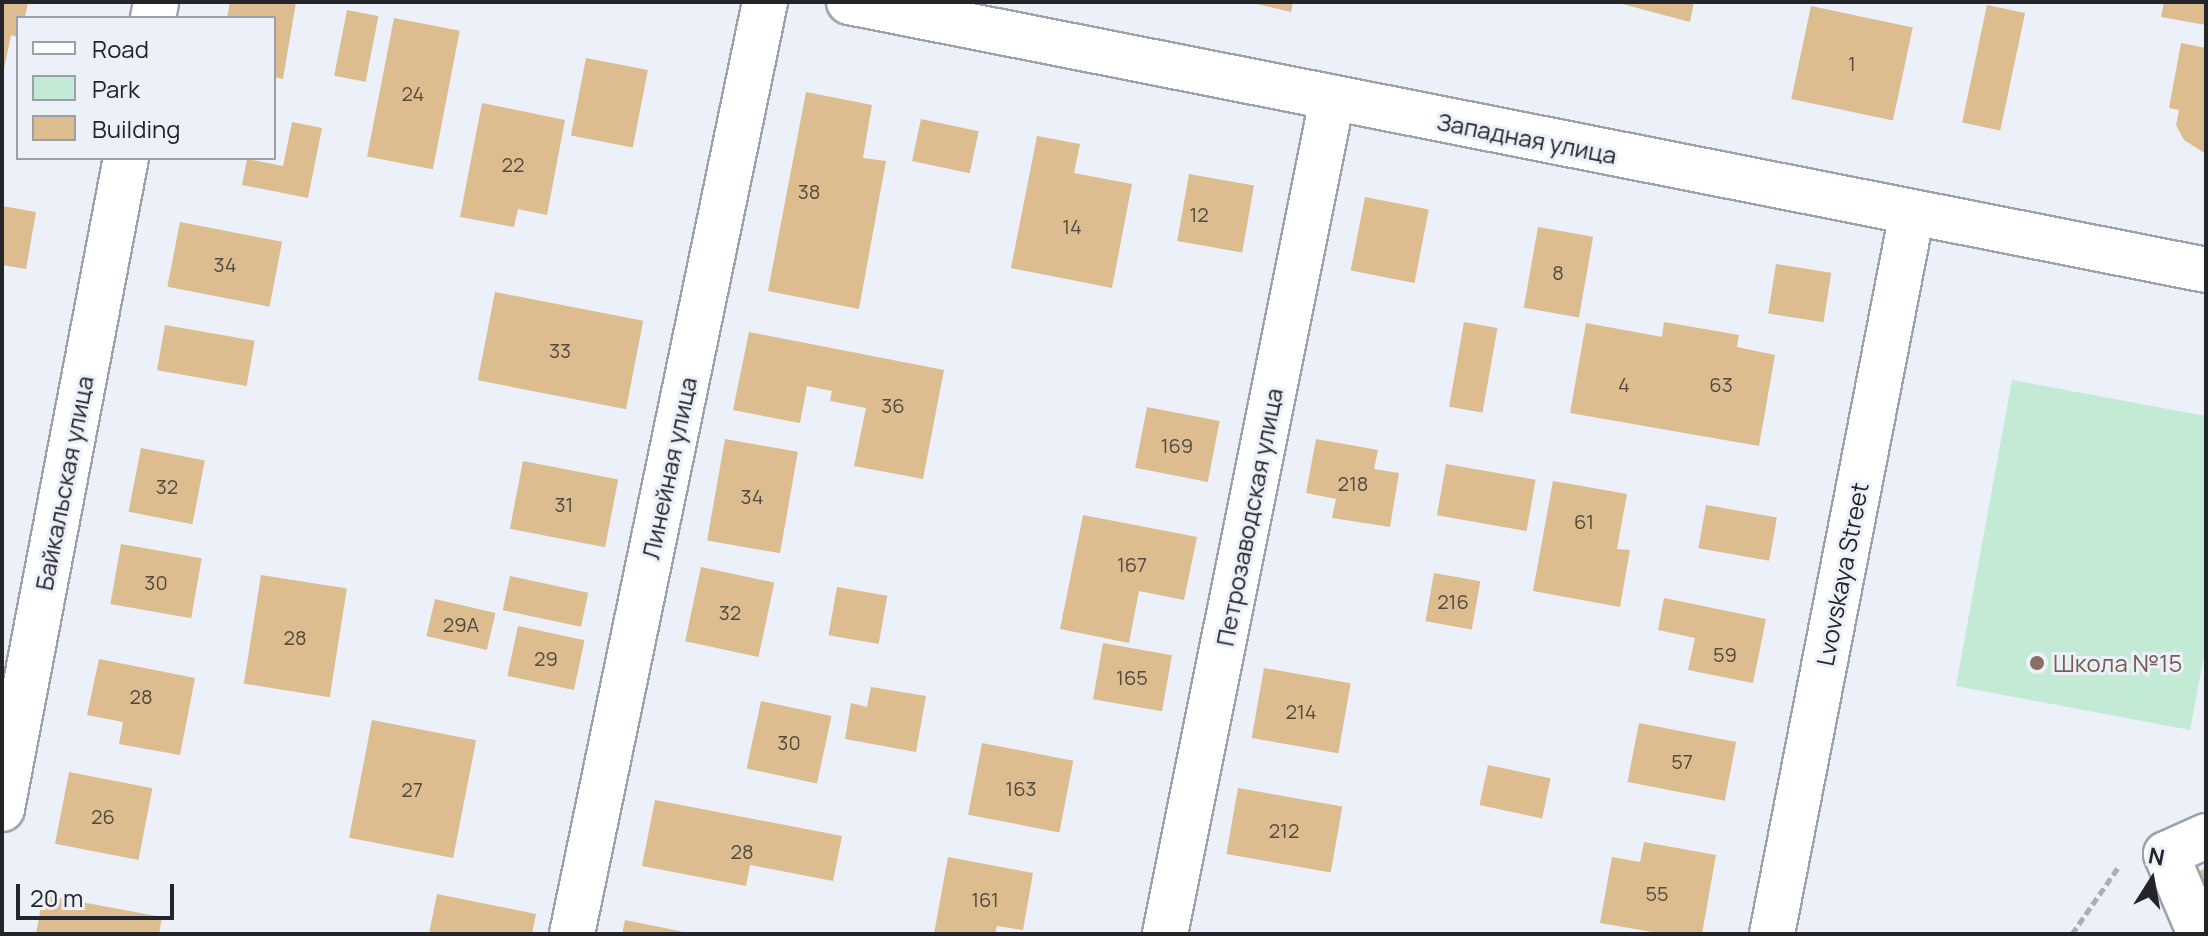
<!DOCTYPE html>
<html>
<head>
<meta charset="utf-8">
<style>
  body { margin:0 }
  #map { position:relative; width:2208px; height:936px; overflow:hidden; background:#ebf0f9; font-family:Manrope,sans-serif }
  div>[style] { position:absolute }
  .green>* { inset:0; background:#c3ead5 }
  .building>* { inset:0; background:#ddbd8f; transform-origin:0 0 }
  .path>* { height:5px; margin-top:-2.5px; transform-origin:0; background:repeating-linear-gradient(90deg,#aaaeb5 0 8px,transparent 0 12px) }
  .roads { filter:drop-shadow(2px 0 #9ea2ab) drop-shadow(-2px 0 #9ea2ab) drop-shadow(0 2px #9ea2ab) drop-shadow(0 -2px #9ea2ab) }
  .minor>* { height:44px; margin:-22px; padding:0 22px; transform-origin:22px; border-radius:22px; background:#fff }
  .dots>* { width:22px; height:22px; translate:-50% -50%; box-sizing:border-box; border:4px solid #ebf0f9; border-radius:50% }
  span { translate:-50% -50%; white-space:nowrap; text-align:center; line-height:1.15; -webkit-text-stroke:6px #ebf0f9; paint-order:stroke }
  .number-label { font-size:20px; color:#524b42 }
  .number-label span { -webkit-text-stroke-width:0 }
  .street-label { font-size:24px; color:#242529 }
  .education-label { font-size:24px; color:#785e54 }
  .left { translate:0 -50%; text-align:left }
  .frame { position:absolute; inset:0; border:4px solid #242529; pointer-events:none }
  .legend { position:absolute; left:16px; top:16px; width:260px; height:144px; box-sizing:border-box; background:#ebf0f9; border:2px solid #9b9fa6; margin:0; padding:10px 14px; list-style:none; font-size:24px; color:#242529 }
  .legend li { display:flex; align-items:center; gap:16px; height:40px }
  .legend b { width:40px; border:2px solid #9b9fa6 }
  .north { position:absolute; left:2112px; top:840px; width:80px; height:80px; -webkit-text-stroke:6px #ebf0f9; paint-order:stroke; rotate:11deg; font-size:22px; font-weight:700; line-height:32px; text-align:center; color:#242529 }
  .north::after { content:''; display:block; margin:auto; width:28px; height:36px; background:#242529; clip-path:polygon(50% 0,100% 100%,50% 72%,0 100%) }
  .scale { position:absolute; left:16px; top:884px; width:158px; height:36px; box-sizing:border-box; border:4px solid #242529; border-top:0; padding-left:10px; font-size:24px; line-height:28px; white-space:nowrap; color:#242529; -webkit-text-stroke:6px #ebf0f9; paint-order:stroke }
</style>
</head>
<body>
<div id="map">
  <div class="green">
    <div style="clip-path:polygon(2012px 380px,2206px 416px,2206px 645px,2190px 730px,1956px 686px)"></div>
  </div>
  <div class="building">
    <div style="clip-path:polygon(2px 2px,28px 2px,25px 18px,18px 18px,18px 37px,11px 35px,3px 74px)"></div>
    <div style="clip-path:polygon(230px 2px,296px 2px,283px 79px,274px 77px,274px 18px,227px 18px)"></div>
    <div style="clip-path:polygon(1248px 2px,1293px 2px,1291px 12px)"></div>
    <div style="clip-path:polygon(1615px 2px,1694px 2px,1690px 22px)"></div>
    <div style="clip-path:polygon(2164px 2px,2206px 2px,2206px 25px,2161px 17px)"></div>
    <div style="left:1987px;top:5px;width:39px;height:120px;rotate:12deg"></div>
    <div style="left:1811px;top:6px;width:104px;height:95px;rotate:12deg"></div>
    <div style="left:347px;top:10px;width:32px;height:67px;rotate:11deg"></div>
    <div style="left:394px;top:18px;width:67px;height:141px;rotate:11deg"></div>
    <div style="clip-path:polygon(2181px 43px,2206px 48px,2206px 154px,2184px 140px,2176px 125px,2179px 110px,2169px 108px)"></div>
    <div style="left:586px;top:58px;width:63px;height:79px;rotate:11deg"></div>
    <div style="clip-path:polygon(806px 92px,872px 105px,863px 158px,886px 161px,859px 309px,768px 291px)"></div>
    <div style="clip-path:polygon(482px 103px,565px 120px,547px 215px,518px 209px,514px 227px,460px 217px)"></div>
    <div style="left:921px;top:119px;width:59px;height:43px;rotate:12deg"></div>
    <div style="clip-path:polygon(292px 122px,322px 128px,308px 198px,242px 185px,247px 159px,283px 166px)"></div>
    <div style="clip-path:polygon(1037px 136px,1080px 144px,1074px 173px,1132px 184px,1112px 288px,1011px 268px)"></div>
    <div style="left:1189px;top:174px;width:66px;height:68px;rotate:10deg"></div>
    <div style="left:1365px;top:197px;width:65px;height:75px;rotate:11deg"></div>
    <div style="clip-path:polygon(2px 206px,36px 212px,26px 269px,2px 265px)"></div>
    <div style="left:180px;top:222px;width:104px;height:66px;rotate:11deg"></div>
    <div style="left:1538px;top:227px;width:56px;height:82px;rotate:10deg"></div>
    <div style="left:1776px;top:264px;width:56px;height:50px;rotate:9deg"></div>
    <div style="left:495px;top:292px;width:151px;height:90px;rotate:11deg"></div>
    <div style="left:1464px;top:322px;width:34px;height:86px;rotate:10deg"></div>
    <div style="clip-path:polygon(1664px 322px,1739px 335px,1737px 347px,1775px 355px,1759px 446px,1570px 413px,1586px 323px,1662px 337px)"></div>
    <div style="left:165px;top:325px;width:91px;height:46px;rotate:10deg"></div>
    <div style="clip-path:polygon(749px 332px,944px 370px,923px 479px,854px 466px,866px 408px,830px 401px,832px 391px,807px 386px,800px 423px,733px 410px)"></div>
    <div style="left:1147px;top:407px;width:74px;height:62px;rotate:11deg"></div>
    <div style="left:725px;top:439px;width:74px;height:103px;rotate:10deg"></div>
    <div style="clip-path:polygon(1316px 439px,1378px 450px,1374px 469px,1399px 473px,1390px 527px,1332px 518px,1336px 499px,1306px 493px)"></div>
    <div style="left:141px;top:448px;width:65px;height:65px;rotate:11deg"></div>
    <div style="left:523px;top:461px;width:97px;height:69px;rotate:11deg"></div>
    <div style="left:1446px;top:464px;width:91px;height:52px;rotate:10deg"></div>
    <div style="clip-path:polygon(1553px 481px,1627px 494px,1617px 549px,1630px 550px,1620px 607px,1533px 591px)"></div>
    <div style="left:1706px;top:505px;width:72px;height:44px;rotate:10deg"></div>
    <div style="clip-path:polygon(1083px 515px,1197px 537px,1184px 600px,1139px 591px,1129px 643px,1060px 629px)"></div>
    <div style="left:121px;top:544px;width:82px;height:61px;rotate:10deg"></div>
    <div style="left:701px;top:567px;width:75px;height:76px;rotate:12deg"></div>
    <div style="left:1434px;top:573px;width:47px;height:49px;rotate:10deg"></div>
    <div style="left:261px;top:575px;width:87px;height:110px;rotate:9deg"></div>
    <div style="left:510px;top:576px;width:80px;height:35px;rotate:12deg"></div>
    <div style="left:837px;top:587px;width:51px;height:49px;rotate:10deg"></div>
    <div style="clip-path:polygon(1664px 598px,1766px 619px,1753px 683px,1688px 670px,1695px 638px,1658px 630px)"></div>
    <div style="left:435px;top:599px;width:62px;height:38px;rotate:13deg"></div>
    <div style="left:518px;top:626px;width:68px;height:51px;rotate:12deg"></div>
    <div style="left:1103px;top:643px;width:70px;height:57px;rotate:10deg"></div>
    <div style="clip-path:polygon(99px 659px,195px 678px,180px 755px,119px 744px,123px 722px,87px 715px)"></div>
    <div style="left:1264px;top:668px;width:88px;height:71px;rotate:10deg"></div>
    <div style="clip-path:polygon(871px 687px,926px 696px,916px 752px,845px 739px,851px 703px,867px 707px)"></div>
    <div style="left:761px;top:701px;width:72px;height:69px;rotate:12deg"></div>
    <div style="left:372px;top:720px;width:106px;height:120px;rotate:11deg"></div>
    <div style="left:1639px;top:723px;width:99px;height:60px;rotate:11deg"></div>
    <div style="left:982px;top:743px;width:93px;height:73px;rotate:11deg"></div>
    <div style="left:1488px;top:765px;width:64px;height:41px;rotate:12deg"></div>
    <div style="left:69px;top:772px;width:85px;height:73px;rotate:11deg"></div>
    <div style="left:1238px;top:788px;width:106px;height:67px;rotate:10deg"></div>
    <div style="clip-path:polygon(655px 800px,842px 836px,833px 881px,750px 865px,746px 886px,642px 866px)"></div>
    <div style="clip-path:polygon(1644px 842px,1716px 855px,1702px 934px,1664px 934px,1600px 923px,1612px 857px,1640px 862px)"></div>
    <div style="clip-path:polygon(948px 857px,1033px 873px,1023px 930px,997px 926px,995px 934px,934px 934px)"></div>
    <div style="clip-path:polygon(2206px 868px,2206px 892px,2197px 872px)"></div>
    <div style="clip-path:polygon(437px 894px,536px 914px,532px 934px,429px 934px)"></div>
    <div style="clip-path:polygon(43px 895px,162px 917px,159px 934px,36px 934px)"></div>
    <div style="clip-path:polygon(625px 920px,689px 933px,689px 934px,622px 934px)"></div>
  </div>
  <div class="path">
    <div style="left:2072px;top:934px;width:83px;rotate:-55.3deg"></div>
  </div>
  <div class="roads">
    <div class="minor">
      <div style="left:849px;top:2px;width:1383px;rotate:11.17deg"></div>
      <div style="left:153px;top:18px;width:16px;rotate:-79deg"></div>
      <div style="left:2px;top:809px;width:663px;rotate:-79.22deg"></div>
      <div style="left:572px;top:934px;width:952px;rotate:-78.3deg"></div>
      <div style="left:1165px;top:934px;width:851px;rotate:-78.68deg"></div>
      <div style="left:1772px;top:934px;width:734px;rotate:-79.01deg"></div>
      <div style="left:2200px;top:934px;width:87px;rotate:-113deg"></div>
      <div style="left:2166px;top:854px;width:44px;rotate:-24.2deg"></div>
    </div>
  </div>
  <div class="dots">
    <div style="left:2037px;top:663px;background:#8d6e63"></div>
  </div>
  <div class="number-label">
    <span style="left:1852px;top:63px">1</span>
    <span style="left:413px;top:93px">24</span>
    <span style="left:513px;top:164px">22</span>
    <span style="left:809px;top:191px">38</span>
    <span style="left:1199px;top:214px">12</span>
    <span style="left:1072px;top:226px">14</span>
    <span style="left:225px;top:264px">34</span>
    <span style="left:1558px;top:272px">8</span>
    <span style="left:560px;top:350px">33</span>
    <span style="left:1624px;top:384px">4</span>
    <span style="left:1721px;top:384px">63</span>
    <span style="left:893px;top:405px">36</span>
    <span style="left:1177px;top:445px">169</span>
    <span style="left:1353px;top:483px">218</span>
    <span style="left:167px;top:486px">32</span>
    <span style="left:752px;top:496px">34</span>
    <span style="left:564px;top:504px">31</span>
    <span style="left:1584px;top:521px">61</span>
    <span style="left:1132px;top:564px">167</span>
    <span style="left:156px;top:582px">30</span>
    <span style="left:1453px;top:601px">216</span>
    <span style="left:730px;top:612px">32</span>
    <span style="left:461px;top:624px">29А</span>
    <span style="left:295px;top:637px">28</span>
    <span style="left:1725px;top:654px">59</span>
    <span style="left:546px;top:658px">29</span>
    <span style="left:1132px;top:677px">165</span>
    <span style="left:141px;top:696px">28</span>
    <span style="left:1301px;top:711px">214</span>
    <span style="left:789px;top:742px">30</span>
    <span style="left:1682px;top:761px">57</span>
    <span style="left:1021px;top:788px">163</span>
    <span style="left:412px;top:789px">27</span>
    <span style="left:103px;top:816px">26</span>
    <span style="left:1284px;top:830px">212</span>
    <span style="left:742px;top:851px">28</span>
    <span style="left:1657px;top:893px">55</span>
    <span style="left:985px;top:899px">161</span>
  </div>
  <div class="street-label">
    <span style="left:1527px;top:138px;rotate:11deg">Западная улица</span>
    <span style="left:669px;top:468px;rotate:-78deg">Линейная улица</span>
    <span style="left:64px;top:483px;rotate:-79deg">Байкальская улица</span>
    <span style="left:1249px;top:517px;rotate:-79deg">Петрозаводская улица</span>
    <span style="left:1842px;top:574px;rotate:-79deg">Lvovskaya Street</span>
  </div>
  <div class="education-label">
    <span class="left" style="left:2053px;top:663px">Школа №15</span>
  </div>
  <div class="frame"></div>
  <ul class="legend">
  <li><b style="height:10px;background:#fff"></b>Road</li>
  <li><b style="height:22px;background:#c3ead5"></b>Park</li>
  <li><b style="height:22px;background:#ddbd8f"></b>Building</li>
  </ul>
  <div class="north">N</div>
  <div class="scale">20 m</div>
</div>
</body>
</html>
